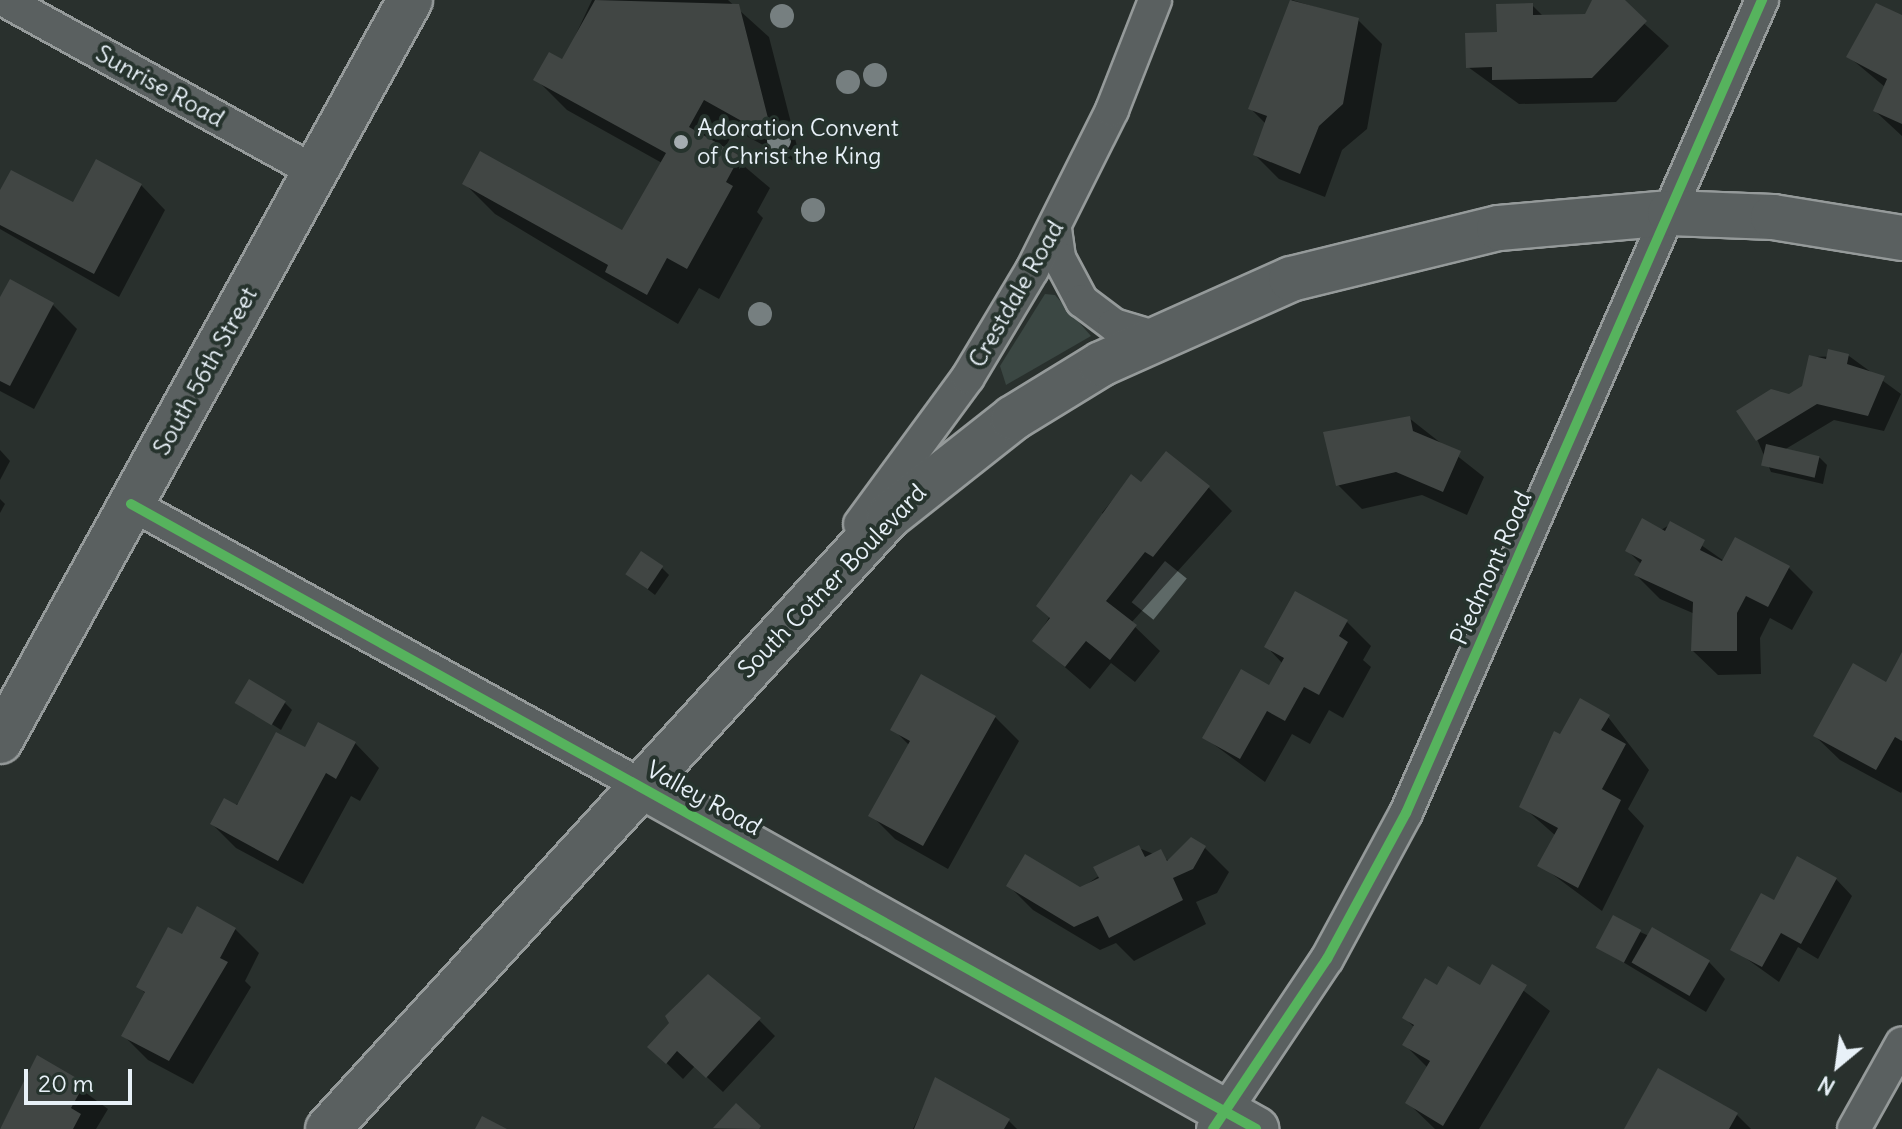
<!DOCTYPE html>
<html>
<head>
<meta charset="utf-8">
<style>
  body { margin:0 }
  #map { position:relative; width:1902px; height:1129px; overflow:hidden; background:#29302d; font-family:Delius,sans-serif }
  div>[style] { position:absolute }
  .green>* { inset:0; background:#3b4743 }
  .water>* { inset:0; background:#5e6967; transform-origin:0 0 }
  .shadow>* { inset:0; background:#0007 }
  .building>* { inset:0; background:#414644; transform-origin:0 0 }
  .roads { filter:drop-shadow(2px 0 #959a9a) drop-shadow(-2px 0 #959a9a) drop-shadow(0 2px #959a9a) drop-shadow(0 -2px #959a9a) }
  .street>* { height:32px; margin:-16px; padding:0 16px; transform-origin:16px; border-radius:16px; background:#5a6060 }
  .secondary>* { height:44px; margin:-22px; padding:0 22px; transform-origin:22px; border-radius:22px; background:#5a6060 }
  .cycleway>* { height:10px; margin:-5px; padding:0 5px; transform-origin:5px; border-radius:5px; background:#56b35d }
  .trees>* { width:24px; height:24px; margin:-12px; border-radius:50%; background:#767f80 }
  .dots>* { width:22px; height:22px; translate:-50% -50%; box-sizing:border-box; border:4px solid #26332d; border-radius:50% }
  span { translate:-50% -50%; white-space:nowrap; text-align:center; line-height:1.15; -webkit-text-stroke:8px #26332d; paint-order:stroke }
  .street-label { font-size:24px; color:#e8f1f8 }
  .poi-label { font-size:24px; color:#e8f1f8 }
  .left { translate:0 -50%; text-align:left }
  .north { position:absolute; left:1798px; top:1025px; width:80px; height:80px; -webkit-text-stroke:6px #26332d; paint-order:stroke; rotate:209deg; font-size:22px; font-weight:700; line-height:32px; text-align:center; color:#e8f1f8 }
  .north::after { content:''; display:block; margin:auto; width:28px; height:36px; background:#e8f1f8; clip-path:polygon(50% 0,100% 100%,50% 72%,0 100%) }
  .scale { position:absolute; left:24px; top:1069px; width:108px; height:36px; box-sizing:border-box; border:4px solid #e8f1f8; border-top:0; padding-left:10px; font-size:24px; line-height:28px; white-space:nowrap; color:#e8f1f8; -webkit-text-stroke:6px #26332d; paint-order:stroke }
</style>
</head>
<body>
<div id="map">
  <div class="green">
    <div style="clip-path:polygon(1045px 294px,1055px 295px,1091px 336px,1006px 385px,1000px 366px)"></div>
  </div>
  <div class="water">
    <div style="left:1165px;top:561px;width:28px;height:53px;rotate:39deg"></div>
  </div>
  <div class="shadow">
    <div style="clip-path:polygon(592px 0,728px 0,769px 37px,799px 154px,795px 162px,735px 130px,724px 149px,770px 188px,757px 212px,763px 218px,719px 299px,699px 288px,678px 324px,495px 214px,464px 183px,623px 233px,662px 163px,567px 110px,536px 79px,563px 62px)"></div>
    <div style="clip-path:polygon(1292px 0,1358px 20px,1382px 44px,1367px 129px,1342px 150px,1325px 197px,1279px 179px,1255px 155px,1266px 124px,1251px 109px)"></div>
    <div style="clip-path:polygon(1602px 0,1618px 0,1669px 46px,1616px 102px,1519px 104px,1468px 67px,1532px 5px,1544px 17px,1586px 16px)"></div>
    <div style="clip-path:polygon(1902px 16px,1902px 136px,1875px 111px,1885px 87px,1849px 57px)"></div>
    <div style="clip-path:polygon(141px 185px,165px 210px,119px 297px,0 229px,0 194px,74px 205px)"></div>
    <div style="clip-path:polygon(10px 282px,53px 305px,77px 329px,34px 409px,0 391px,0 301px)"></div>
    <div style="clip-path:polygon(1849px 356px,1901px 394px,1884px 431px,1834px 420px,1784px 450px,1819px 457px,1827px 465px,1823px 484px,1771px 472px,1757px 439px,1803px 387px,1810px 357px)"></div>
    <div style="clip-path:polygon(1409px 418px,1484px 477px,1467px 515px,1422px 495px,1362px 509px,1338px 485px)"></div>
    <div style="clip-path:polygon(0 450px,10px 461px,0 480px)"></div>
    <div style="clip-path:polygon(1131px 477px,1141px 485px,1208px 487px,1232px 511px,1131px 623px,1160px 651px,1135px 682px,1111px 663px,1090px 689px,1035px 641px,1108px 519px,1102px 513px)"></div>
    <div style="clip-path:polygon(0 499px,5px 504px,0 513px)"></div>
    <div style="clip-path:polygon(1671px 524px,1724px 561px,1789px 568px,1813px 592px,1792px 630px,1770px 618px,1760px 638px,1761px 674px,1718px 675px,1693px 651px,1695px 614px,1660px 599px,1636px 575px,1642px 565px,1627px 550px)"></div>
    <div style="clip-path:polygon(662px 568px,669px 575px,655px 595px,628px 574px)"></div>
    <div style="clip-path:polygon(1347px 622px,1371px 646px,1363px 660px,1371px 667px,1343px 718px,1329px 710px,1310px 744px,1292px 734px,1265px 782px,1205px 738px,1270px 687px,1283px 664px,1267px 647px)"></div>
    <div style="clip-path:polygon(1902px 656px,1902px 791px,1901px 793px,1840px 760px,1815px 736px,1887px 684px)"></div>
    <div style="clip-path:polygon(238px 702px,284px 702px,292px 710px,281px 730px)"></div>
    <div style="clip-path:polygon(995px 717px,1019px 741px,948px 869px,895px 839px,871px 815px,910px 746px,893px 729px)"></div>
    <div style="clip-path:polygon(1608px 717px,1649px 770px,1628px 809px,1644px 826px,1602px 911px,1540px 865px,1556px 836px,1522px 806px)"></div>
    <div style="clip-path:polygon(355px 743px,379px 768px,360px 801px,351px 796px,303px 884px,236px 848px,212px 824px,305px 750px)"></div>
    <div style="clip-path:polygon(1139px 848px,1170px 861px,1205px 848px,1229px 872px,1217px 893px,1196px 902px,1206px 924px,1134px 961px,1116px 943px,1100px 950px,1033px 910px,1009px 886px,1080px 889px)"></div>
    <div style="clip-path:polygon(1836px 879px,1852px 896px,1818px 959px,1798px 947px,1779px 982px,1733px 949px,1775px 902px)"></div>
    <div style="clip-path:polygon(235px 929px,259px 953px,245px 981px,251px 987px,193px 1084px,148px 1060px,124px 1036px,146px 994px,138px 986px,183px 937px)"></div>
    <div style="clip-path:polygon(1640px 932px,1709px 962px,1725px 979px,1706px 1012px,1598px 947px)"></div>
    <div style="clip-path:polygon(1493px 967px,1550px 1011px,1479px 1129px,1435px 1129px,1407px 1102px,1428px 1068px,1405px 1045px,1415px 1028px,1404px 1017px,1438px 988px,1480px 988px)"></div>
    <div style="clip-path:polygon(759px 1020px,775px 1036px,723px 1092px,695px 1066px,683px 1079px,650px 1047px)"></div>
    <div style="clip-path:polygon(38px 1058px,108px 1109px,96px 1129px,0 1129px)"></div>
    <div style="clip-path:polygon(936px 1080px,1008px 1120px,1017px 1129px,913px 1129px)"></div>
    <div style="clip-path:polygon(1737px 1115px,1751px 1129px,1626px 1129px)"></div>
  </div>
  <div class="building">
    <div style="clip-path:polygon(595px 0,739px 4px,769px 122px,763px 133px,704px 100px,689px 127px,740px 156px,726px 182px,733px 186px,687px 269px,667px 258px,647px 295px,605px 272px,608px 265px,462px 184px,480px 151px,622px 230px,666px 153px,533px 80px,549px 52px,562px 59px)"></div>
    <div style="clip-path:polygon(1290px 0,1359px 18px,1343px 104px,1319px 126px,1300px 174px,1253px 155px,1267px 116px,1248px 109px)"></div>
    <div style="clip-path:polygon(1592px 0,1625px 0,1647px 21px,1592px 78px,1492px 80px,1492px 67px,1466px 68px,1465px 33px,1497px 32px,1496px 4px,1533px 3px,1533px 15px,1585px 14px)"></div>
    <div style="clip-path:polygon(1876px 3px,1902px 15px,1902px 124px,1873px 111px,1887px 79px,1846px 57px)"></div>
    <div style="clip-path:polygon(96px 159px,142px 184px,94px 274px,0 225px,0 190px,11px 170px,73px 202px)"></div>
    <div style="clip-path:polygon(10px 279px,54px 303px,10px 386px,0 381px,0 297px)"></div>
    <div style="clip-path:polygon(1828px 349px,1849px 354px,1847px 364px,1885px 376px,1868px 416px,1817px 404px,1756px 441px,1736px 411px,1771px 389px,1789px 394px,1802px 386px,1809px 355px,1826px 359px)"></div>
    <div style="clip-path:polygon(1410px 416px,1413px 431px,1461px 451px,1443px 492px,1396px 472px,1336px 486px,1323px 432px)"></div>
    <div style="left:1766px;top:444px;width:55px;height:22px;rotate:13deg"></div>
    <div style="clip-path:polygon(1166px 451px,1210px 486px,1153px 557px,1145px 552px,1106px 601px,1137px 625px,1110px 660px,1086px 641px,1065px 667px,1032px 641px,1050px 618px,1036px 606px,1131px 474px,1141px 482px)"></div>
    <div style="clip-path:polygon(1642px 518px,1665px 531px,1670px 521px,1705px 540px,1700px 550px,1722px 561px,1735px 537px,1790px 566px,1768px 607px,1746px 596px,1737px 613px,1737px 651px,1691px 651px,1693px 602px,1634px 575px,1642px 560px,1625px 551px)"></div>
    <div style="left:641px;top:551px;width:27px;height:28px;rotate:34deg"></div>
    <div style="clip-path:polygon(1295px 591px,1348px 620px,1339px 636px,1348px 642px,1319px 695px,1304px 687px,1285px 721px,1267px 711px,1240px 759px,1202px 738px,1241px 669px,1269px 685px,1284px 658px,1264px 647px)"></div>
    <div style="clip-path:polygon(1902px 652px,1902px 741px,1895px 737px,1876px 770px,1813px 736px,1853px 663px,1886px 682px)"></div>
    <div style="clip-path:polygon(921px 674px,996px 716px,923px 846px,868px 816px,910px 741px,890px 730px)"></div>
    <div style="left:249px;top:679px;width:43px;height:28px;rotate:31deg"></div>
    <div style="clip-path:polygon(1580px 698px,1610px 715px,1601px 730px,1626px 744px,1602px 789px,1621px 800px,1578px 888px,1537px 866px,1558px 828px,1519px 807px,1554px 731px,1560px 734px)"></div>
    <div style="clip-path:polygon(318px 722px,356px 742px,336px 779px,326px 773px,278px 861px,210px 824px,224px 798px,237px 805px,276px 732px,305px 747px)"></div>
    <div style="clip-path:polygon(1191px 837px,1206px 846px,1193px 869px,1173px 878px,1183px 900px,1109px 938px,1098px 916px,1074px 927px,1006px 886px,1025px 854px,1080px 887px,1099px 878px,1093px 867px,1139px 845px,1145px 857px,1161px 849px,1167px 861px)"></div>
    <div style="clip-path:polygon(1797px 856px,1837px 878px,1801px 944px,1781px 933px,1762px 967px,1730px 950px,1761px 893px,1774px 900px)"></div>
    <div style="clip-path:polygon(197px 906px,236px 928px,220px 958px,228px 962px,169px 1061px,121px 1036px,145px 992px,136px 987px,168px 927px,182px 934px)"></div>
    <div style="left:1613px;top:915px;width:32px;height:37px;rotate:28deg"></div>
    <div style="left:1652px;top:927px;width:67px;height:41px;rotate:30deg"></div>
    <div style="clip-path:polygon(1492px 964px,1527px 985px,1443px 1126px,1405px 1103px,1430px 1061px,1402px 1045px,1414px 1025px,1402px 1018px,1425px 978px,1437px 985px,1448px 966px,1480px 985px)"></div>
    <div style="clip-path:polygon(708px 974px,761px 1018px,706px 1078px,677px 1051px,666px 1064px,647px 1047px,669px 1023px,665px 1016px)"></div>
    <div style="clip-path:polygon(37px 1055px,85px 1083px,71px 1108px,81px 1114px,73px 1129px,0 1129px)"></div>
    <div style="clip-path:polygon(1658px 1068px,1738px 1113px,1729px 1129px,1624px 1129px)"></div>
    <div style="clip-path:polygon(935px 1077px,1010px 1119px,1004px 1129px,914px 1129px)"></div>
    <div style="clip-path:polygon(736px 1103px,761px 1126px,759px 1129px,713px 1128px)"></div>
    <div style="clip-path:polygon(482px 1116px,507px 1129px,475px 1129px)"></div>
  </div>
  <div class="roads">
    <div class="street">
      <div style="left:4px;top:0;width:356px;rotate:28.9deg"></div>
      <div style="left:1055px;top:229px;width:29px;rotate:82deg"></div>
      <div style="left:1059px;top:258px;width:49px;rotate:61.9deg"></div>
      <div style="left:1082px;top:301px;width:40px;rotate:37deg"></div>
      <div style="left:1114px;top:325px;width:42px;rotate:16.7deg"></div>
      <div style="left:131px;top:504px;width:581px;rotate:28.9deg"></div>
      <div style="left:860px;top:524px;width:182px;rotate:-53.7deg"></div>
      <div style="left:968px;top:377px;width:125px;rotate:-59.1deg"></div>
      <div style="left:1032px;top:270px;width:179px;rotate:-63.4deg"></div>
      <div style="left:1112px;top:110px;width:118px;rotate:-68.6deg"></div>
      <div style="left:1213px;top:1129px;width:205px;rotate:-56.2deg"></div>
      <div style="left:1327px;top:959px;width:166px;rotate:-61.6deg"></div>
      <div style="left:1406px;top:813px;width:888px;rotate:-66.35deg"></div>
      <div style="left:1854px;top:1129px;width:98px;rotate:-60.8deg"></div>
    </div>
    <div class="secondary">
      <div style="left:0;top:741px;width:847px;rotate:-61.04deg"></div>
      <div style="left:640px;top:785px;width:706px;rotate:29.18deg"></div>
      <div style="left:328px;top:1129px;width:831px;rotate:-47.54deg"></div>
      <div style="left:889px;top:516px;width:158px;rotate:-38.3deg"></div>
      <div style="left:1013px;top:418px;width:103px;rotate:-31.5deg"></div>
      <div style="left:1101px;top:364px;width:208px;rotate:-24.1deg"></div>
      <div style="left:1291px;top:279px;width:214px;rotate:-13.8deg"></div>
      <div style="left:1499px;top:228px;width:172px;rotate:-5deg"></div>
      <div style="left:1670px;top:213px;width:103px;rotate:2.2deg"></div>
      <div style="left:1773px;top:217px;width:131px;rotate:9.2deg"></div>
    </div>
  </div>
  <div class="cycleway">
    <div style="left:131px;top:504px;width:1287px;rotate:29.05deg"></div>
    <div style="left:1213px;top:1129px;width:205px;rotate:-56.2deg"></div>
    <div style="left:1327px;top:959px;width:166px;rotate:-61.6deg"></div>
    <div style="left:1406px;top:813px;width:888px;rotate:-66.35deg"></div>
  </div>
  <div class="trees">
    <div style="left:782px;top:16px"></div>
    <div style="left:875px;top:75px"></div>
    <div style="left:848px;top:82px"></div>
    <div style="left:779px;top:140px"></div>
    <div style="left:813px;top:210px"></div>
    <div style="left:760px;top:314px"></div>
  </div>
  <div class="dots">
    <div style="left:681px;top:142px;background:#a5adb1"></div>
  </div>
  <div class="street-label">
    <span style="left:160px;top:86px;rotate:29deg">Sunrise Road</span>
    <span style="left:1016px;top:294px;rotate:-60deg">Crestdale Road</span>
    <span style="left:205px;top:371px;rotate:-61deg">South 56th Street</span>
    <span style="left:1491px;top:568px;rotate:-66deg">Piedmont Road</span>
    <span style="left:832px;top:581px;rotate:-46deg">South Cotner Boulevard</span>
    <span style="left:704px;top:798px;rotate:29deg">Valley Road</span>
  </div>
  <div class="poi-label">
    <span class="left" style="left:697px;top:142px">Adoration Convent<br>of Christ the King</span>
  </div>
  <div class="north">N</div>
  <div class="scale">20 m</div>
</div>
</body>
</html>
